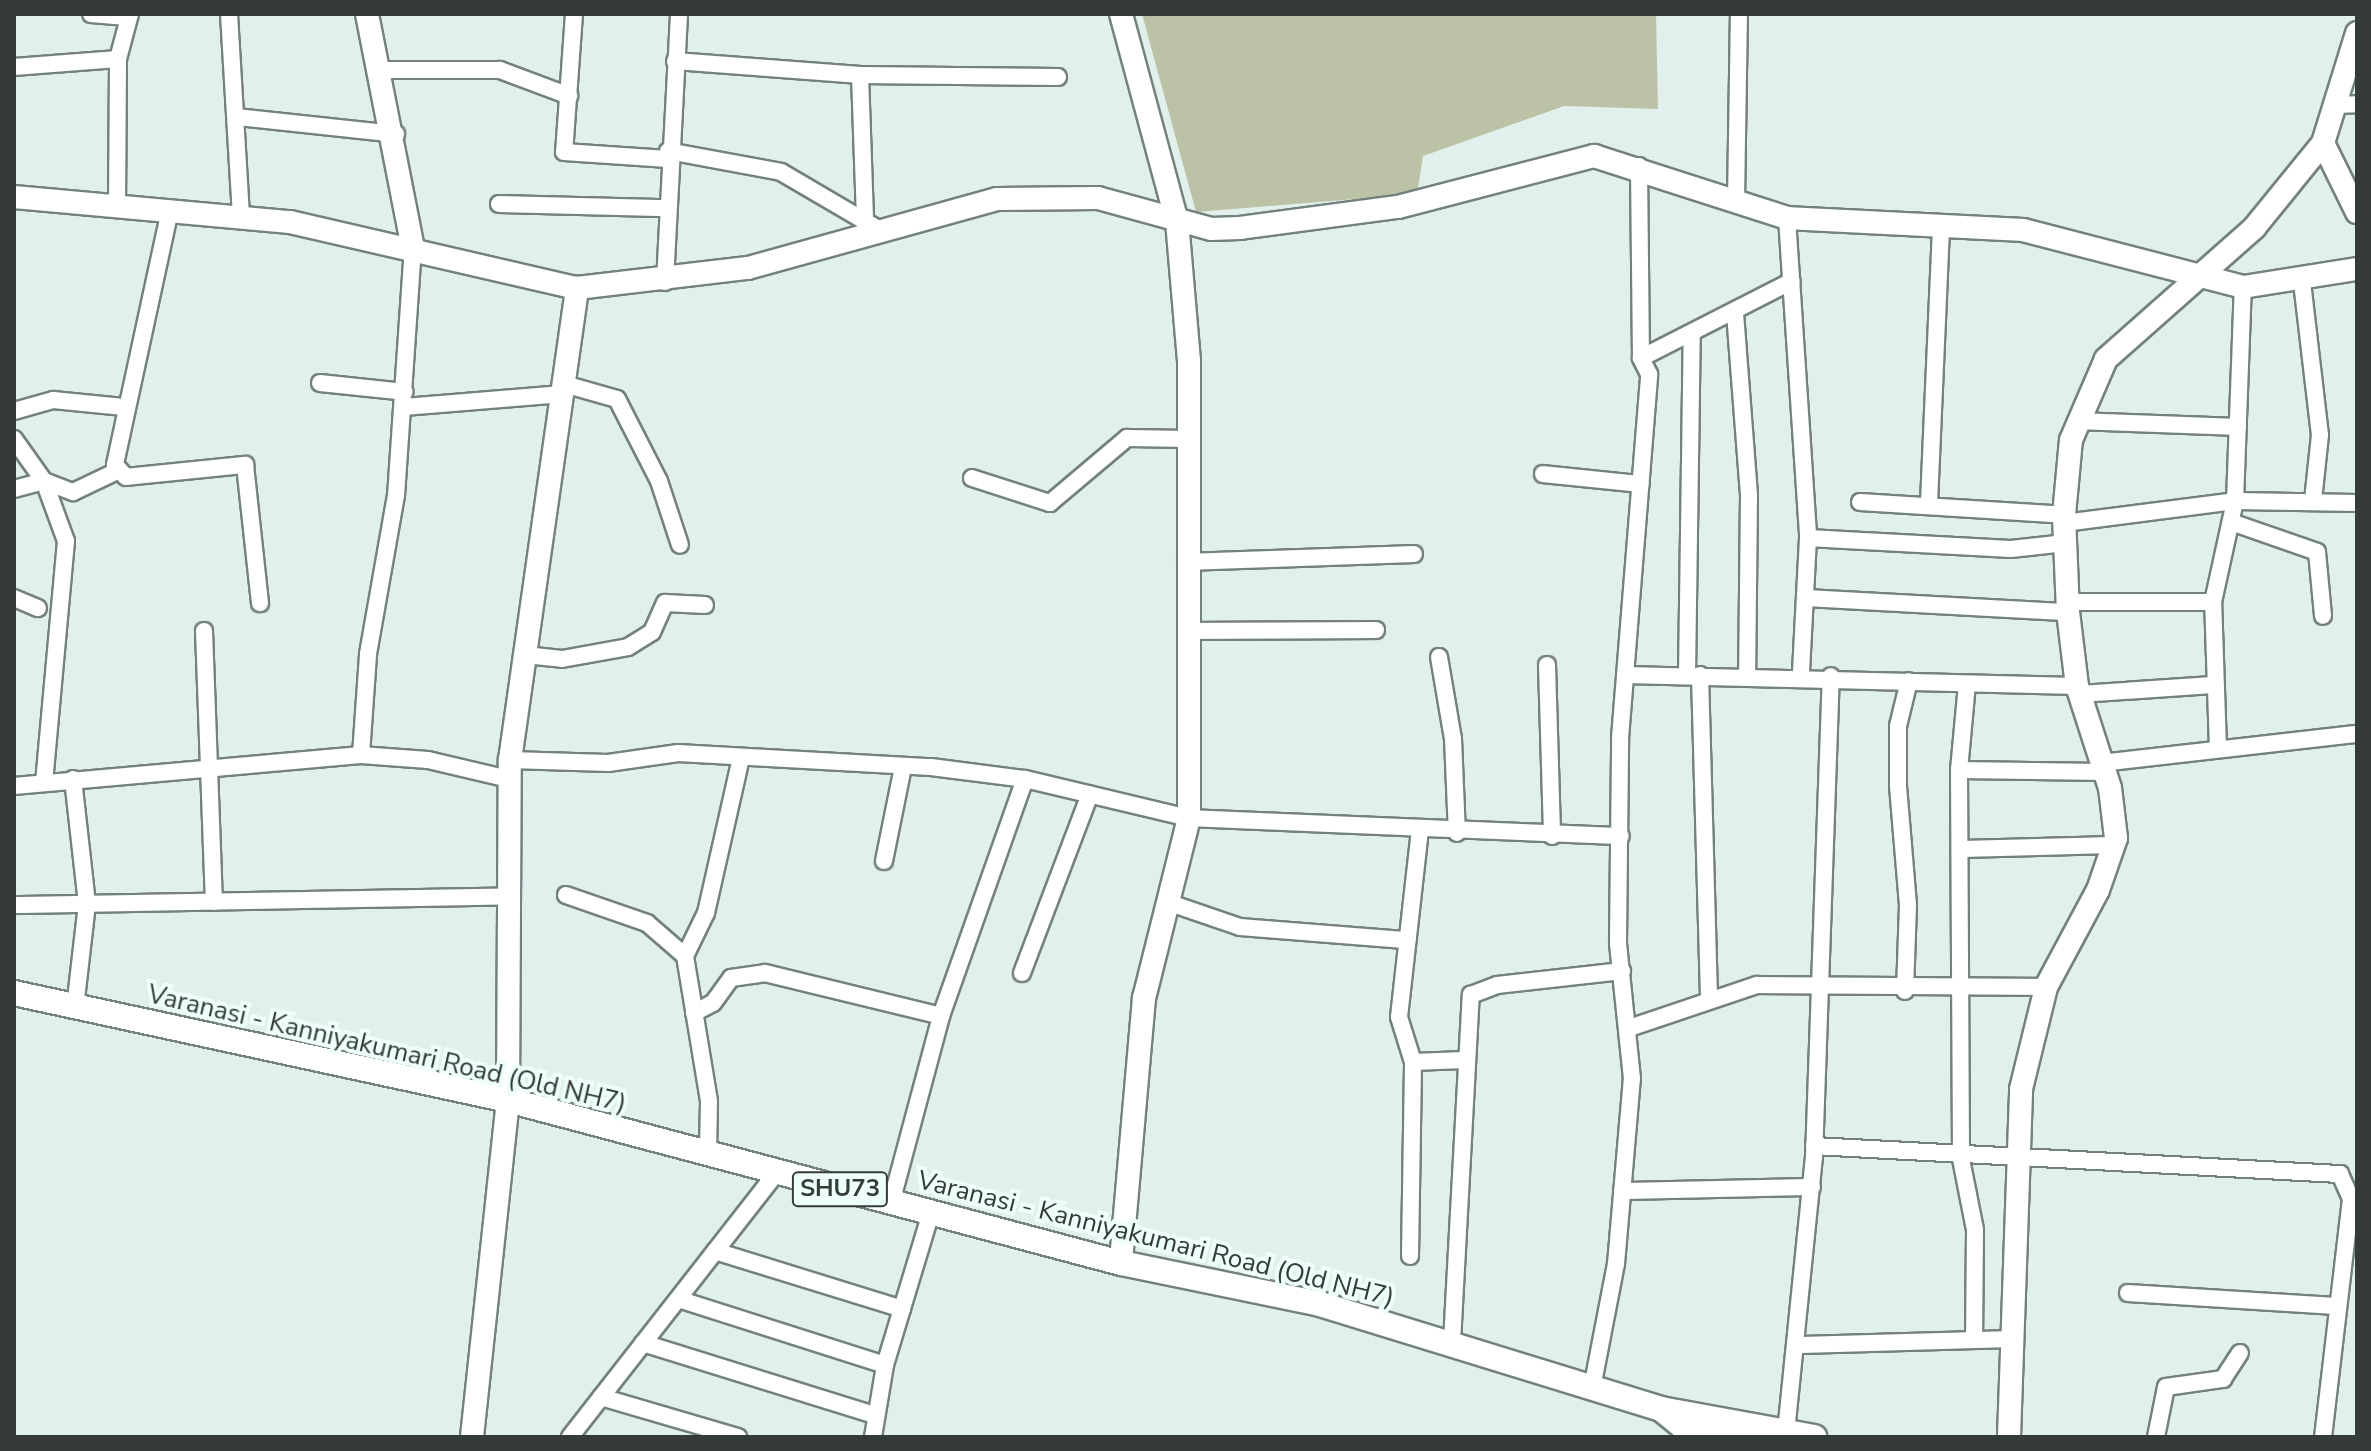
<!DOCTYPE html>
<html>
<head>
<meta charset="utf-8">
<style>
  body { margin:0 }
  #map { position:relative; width:2371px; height:1451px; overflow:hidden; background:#e1f0ed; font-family:"Nunito Sans",sans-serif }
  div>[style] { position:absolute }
  .green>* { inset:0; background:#bcc2a6 }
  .roads { filter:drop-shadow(2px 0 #73817f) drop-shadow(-2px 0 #73817f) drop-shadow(0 2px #73817f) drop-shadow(0 -2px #73817f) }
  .street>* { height:16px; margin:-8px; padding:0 8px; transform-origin:8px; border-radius:8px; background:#fff }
  .secondary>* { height:22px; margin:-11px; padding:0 11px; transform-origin:11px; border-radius:11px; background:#fff }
  .primary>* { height:24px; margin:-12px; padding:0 12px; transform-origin:12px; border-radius:12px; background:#fff }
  span { translate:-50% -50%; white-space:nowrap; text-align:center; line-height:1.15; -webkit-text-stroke:8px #eefefa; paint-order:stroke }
  .shield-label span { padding:2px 6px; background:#eefefa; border:2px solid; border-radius:6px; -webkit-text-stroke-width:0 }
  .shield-label { font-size:24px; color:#343b39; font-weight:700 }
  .street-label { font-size:26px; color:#343b39 }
  .frame { position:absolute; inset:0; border:16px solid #343b39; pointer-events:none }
</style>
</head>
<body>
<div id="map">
  <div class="green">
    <div style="clip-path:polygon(1142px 14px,1656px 14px,1658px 109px,1564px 106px,1423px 156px,1417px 194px,1196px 212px)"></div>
  </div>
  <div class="roads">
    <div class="street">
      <div style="left:91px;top:14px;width:36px;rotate:5deg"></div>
      <div style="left:229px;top:14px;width:201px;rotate:86.6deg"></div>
      <div style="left:574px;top:14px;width:138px;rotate:94.1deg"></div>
      <div style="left:564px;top:152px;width:104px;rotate:3.9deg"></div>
      <div style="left:675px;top:61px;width:186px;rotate:4.3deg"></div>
      <div style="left:860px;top:75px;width:198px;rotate:0.6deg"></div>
      <div style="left:14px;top:67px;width:104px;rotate:-4.4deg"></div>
      <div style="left:380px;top:70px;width:120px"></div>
      <div style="left:500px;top:70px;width:74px;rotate:20.6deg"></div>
      <div style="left:860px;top:75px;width:145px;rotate:88deg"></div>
      <div style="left:2333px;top:105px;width:24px;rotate:-2deg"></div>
      <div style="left:237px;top:117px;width:160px;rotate:6.1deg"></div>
      <div style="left:668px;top:151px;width:115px;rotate:10.5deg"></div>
      <div style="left:781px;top:172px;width:115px;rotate:30.4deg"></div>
      <div style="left:1736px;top:201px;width:187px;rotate:-89.1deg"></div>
      <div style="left:499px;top:204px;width:169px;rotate:1.4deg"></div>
      <div style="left:117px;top:206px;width:147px;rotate:-89.6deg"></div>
      <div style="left:118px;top:59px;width:47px;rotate:-75.1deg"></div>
      <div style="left:170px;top:210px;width:261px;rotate:102.2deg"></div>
      <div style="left:115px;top:465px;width:16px;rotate:47deg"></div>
      <div style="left:126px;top:477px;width:120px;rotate:-5.8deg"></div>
      <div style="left:245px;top:465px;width:139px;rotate:83.8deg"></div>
      <div style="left:1787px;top:218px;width:321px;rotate:86.2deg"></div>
      <div style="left:1808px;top:538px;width:135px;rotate:93deg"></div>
      <div style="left:665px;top:282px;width:268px;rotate:-87deg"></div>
      <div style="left:2302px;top:282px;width:154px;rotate:83.3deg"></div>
      <div style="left:2320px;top:435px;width:66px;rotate:96.1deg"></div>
      <div style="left:1735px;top:313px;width:183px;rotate:85.6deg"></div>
      <div style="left:1749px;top:495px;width:179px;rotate:90.6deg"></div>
      <div style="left:1641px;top:358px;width:169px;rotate:-27deg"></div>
      <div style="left:320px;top:383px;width:85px;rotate:6deg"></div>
      <div style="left:564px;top:384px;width:55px;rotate:15.8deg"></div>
      <div style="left:617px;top:399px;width:92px;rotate:62.9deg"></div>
      <div style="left:659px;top:481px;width:67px;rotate:71.8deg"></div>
      <div style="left:404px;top:407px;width:159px;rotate:-4.7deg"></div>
      <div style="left:14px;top:411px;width:41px;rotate:-15.8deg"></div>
      <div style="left:53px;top:400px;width:71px;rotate:5.6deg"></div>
      <div style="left:2077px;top:421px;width:161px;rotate:2.1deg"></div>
      <div style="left:14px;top:439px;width:52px;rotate:54.5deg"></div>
      <div style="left:44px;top:481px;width:64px;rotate:69.9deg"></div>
      <div style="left:66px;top:541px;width:241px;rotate:95.2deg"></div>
      <div style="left:1543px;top:474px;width:98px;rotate:5.9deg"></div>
      <div style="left:972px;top:478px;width:82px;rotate:17.8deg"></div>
      <div style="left:1050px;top:503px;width:101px;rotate:-40.2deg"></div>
      <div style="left:1127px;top:438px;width:62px;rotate:0.9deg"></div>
      <div style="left:14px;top:489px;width:31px;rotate:-15deg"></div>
      <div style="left:44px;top:481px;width:31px;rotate:21deg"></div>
      <div style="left:73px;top:492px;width:49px;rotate:-25.5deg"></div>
      <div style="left:1860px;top:502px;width:204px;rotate:3.6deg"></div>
      <div style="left:1929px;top:503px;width:278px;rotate:-87.5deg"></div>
      <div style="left:2231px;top:522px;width:91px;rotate:19.2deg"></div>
      <div style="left:2317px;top:552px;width:64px;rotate:84.6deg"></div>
      <div style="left:2064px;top:523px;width:172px;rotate:-7.3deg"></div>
      <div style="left:2235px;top:501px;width:122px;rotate:0.9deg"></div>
      <div style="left:1808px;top:538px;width:203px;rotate:3.1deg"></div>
      <div style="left:2011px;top:549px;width:55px;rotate:-6.2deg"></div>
      <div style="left:1186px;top:562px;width:228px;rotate:-2deg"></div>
      <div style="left:14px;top:598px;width:26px;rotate:23deg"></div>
      <div style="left:1806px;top:598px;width:262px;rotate:3.1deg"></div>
      <div style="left:2068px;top:602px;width:145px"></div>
      <div style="left:204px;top:631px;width:271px;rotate:87.9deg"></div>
      <div style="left:1189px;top:631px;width:187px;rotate:-0.3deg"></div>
      <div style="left:525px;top:655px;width:37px;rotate:6deg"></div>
      <div style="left:562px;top:659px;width:67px;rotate:-10.3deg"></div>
      <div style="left:628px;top:647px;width:28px;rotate:-32deg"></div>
      <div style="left:652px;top:632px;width:32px;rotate:-66deg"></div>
      <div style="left:665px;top:603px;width:40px;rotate:2.9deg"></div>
      <div style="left:1439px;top:657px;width:83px;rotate:80.3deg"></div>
      <div style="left:1453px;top:739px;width:94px;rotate:87.6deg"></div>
      <div style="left:1547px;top:665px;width:171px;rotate:88.3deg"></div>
      <div style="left:1625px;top:675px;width:452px;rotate:1.4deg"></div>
      <div style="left:1687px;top:675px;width:339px;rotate:-89.2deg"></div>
      <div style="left:1700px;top:675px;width:325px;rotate:88.4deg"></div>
      <div style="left:1967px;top:684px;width:86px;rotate:95.3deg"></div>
      <div style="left:1959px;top:770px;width:389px;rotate:89.7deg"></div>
      <div style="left:1961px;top:1159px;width:72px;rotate:78.8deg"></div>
      <div style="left:1975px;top:1230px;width:108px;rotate:90.5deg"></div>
      <div style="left:2080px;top:694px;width:133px;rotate:-3.9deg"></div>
      <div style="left:2218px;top:749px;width:147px;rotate:-91.9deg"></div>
      <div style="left:2213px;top:602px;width:103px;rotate:-77.7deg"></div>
      <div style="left:2235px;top:501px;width:214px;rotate:-87.9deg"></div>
      <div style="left:361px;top:755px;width:101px;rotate:-86deg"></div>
      <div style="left:368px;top:654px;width:160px;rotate:-80deg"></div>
      <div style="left:396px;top:496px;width:249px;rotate:-86.1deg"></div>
      <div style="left:510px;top:760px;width:98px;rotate:1.8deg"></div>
      <div style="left:608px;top:763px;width:71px;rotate:-8.1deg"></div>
      <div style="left:678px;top:753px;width:253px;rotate:3.2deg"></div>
      <div style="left:931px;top:767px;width:95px;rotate:7.3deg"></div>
      <div style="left:1025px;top:779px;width:169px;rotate:13.4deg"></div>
      <div style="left:1189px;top:818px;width:432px;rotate:2.4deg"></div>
      <div style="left:2101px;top:763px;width:258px;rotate:-6.5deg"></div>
      <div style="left:1959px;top:770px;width:145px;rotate:0.8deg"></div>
      <div style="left:73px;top:779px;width:126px;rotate:83.6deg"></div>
      <div style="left:87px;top:904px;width:104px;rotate:96.6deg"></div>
      <div style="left:14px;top:786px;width:348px;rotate:-5.1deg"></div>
      <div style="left:361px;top:755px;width:67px;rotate:4.3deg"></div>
      <div style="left:428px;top:760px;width:83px;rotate:13.2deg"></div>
      <div style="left:1961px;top:849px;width:153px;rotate:-1.5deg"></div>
      <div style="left:884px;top:861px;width:96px;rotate:-78.6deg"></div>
      <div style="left:566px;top:895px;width:86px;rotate:19.1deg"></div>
      <div style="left:647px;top:923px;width:50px;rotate:41deg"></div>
      <div style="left:685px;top:956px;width:147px;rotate:80.6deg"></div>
      <div style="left:709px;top:1101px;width:53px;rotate:91.1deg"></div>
      <div style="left:1170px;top:903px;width:74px;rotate:18.9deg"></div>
      <div style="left:1240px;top:927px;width:168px;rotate:4.5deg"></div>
      <div style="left:14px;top:905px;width:496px;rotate:-1deg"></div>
      <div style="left:685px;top:956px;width:48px;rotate:-64deg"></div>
      <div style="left:706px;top:913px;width:159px;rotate:-77.3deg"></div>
      <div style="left:1022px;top:973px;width:191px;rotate:-69.2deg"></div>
      <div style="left:1905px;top:991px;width:86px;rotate:-88deg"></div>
      <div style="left:1908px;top:905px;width:119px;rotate:-94.8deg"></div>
      <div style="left:1898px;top:786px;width:60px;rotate:-90deg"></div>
      <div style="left:1898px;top:726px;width:46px;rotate:-76.3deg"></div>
      <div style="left:694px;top:1013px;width:21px;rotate:-28deg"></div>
      <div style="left:713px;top:1003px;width:31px;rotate:-54deg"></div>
      <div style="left:731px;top:978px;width:34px;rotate:-8deg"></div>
      <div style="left:765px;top:973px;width:181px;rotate:13.7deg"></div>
      <div style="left:1629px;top:1028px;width:135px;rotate:-18.6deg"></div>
      <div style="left:1757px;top:985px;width:289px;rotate:0.4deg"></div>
      <div style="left:1413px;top:1062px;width:51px;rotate:-2.2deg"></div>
      <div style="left:1814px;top:1146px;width:527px;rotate:3.05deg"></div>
      <div style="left:2340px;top:1174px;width:27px;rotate:66deg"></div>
      <div style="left:2351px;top:1199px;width:240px;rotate:96.7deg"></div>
      <div style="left:1622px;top:1191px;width:190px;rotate:-1.2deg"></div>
      <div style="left:891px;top:1203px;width:194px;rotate:-75deg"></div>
      <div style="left:941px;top:1016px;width:251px;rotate:-70.5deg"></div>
      <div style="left:715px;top:1251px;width:196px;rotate:17.2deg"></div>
      <div style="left:1410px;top:1256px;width:194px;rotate:-89.1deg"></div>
      <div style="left:1413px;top:1062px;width:47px;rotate:-107.3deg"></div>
      <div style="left:1399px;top:1017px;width:188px;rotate:-83.6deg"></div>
      <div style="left:2128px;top:1293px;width:208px;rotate:3.6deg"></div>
      <div style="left:678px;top:1299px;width:217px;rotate:17.7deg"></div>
      <div style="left:1452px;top:1342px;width:348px;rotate:-86.9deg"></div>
      <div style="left:1471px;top:995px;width:28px;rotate:-21deg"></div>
      <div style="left:1497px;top:985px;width:126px;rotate:-6.4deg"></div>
      <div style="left:643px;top:1343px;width:242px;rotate:17.3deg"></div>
      <div style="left:1800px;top:1345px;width:213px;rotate:-1.6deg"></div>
      <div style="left:1593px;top:1383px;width:121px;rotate:-79.1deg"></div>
      <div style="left:1616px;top:1264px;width:186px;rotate:-85.1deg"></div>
      <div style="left:1632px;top:1079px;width:137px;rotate:-95.9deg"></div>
      <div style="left:1618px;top:943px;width:205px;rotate:-89.4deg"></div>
      <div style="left:1620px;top:738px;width:365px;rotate:-85.4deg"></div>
      <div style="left:1649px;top:374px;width:18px;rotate:-117deg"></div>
      <div style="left:1641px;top:358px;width:192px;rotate:-90.6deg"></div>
      <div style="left:601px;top:1397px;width:143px;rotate:16.3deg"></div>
      <div style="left:1786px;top:1432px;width:275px;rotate:-84.2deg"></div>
      <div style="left:1814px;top:1158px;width:482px;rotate:-88deg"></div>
      <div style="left:570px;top:1437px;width:336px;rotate:-52deg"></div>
      <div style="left:873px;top:1437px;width:73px;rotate:-80.5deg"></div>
      <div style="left:885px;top:1365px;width:159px;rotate:-73.2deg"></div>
      <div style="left:2156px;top:1437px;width:51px;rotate:-78.7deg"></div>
      <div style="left:2166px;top:1387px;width:58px;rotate:-8deg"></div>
      <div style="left:2223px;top:1379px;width:31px;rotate:-57deg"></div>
    </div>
    <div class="secondary">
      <div style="left:367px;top:14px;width:238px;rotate:78.9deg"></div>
      <div style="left:1121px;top:14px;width:214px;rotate:74.9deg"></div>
      <div style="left:1177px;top:221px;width:140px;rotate:85.1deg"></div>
      <div style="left:1189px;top:360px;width:458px;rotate:90deg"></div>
      <div style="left:1189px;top:818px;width:186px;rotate:104deg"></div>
      <div style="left:1144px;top:998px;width:266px;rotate:95deg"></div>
      <div style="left:2323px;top:143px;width:77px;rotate:63.8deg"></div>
      <div style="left:14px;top:197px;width:277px;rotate:5.2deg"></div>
      <div style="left:290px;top:222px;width:294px;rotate:13deg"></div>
      <div style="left:577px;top:288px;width:172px;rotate:-6.7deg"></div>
      <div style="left:748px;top:268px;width:258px;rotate:-15.5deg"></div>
      <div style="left:997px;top:199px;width:101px;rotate:-0.6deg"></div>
      <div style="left:1098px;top:198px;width:117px;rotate:15.3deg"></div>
      <div style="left:1211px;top:229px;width:29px;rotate:-2deg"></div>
      <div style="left:1240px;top:228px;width:159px;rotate:-7.6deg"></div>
      <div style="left:1398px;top:207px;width:203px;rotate:-14.6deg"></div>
      <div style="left:1594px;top:156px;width:203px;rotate:17.8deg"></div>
      <div style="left:1787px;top:218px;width:236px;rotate:2.9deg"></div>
      <div style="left:2023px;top:230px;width:227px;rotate:14.5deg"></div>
      <div style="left:2243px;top:287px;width:115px;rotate:-9deg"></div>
      <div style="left:472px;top:1437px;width:339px;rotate:-83.9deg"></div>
      <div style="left:508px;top:1100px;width:340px;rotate:-89.7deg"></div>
      <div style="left:510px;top:760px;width:477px;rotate:-81.9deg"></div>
      <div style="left:2009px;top:1437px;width:348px;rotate:-88deg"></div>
      <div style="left:2021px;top:1089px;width:105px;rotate:-76.2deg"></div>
      <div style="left:2046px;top:987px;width:110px;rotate:-61.8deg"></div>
      <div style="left:2098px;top:890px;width:55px;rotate:-70.9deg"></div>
      <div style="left:2116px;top:838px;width:50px;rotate:-96.8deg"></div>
      <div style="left:2110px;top:788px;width:107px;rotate:-107.9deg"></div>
      <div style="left:2077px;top:686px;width:75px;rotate:-96.9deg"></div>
      <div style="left:2068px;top:612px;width:97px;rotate:-92.4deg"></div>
      <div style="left:2064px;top:515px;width:75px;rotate:-84.7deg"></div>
      <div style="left:2071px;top:440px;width:88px;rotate:-66.6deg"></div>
      <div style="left:2106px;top:359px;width:198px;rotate:-41.5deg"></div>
      <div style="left:2254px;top:228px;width:109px;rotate:-50.9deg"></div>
      <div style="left:2323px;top:143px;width:115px;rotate:-72.8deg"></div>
    </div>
    <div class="primary">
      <div style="left:14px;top:993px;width:505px;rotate:12.22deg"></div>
      <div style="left:508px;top:1100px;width:634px;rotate:14.89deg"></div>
      <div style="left:1121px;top:1263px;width:203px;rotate:11.6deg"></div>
      <div style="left:1320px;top:1304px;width:357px;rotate:17.1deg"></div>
      <div style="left:1661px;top:1409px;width:156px;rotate:10.4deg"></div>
      <div style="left:1661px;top:1409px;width:27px;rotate:39deg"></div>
      <div style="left:1682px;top:1426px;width:43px;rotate:10.8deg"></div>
    </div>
  </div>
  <div class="shield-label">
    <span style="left:840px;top:1189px">SHU73</span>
  </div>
  <div class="street-label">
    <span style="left:387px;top:1049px;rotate:13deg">Varanasi - Kanniyakumari Road (Old NH7)</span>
    <span style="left:1156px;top:1239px;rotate:14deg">Varanasi - Kanniyakumari Road (Old NH7)</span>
  </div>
  <div class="frame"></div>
</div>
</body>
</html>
